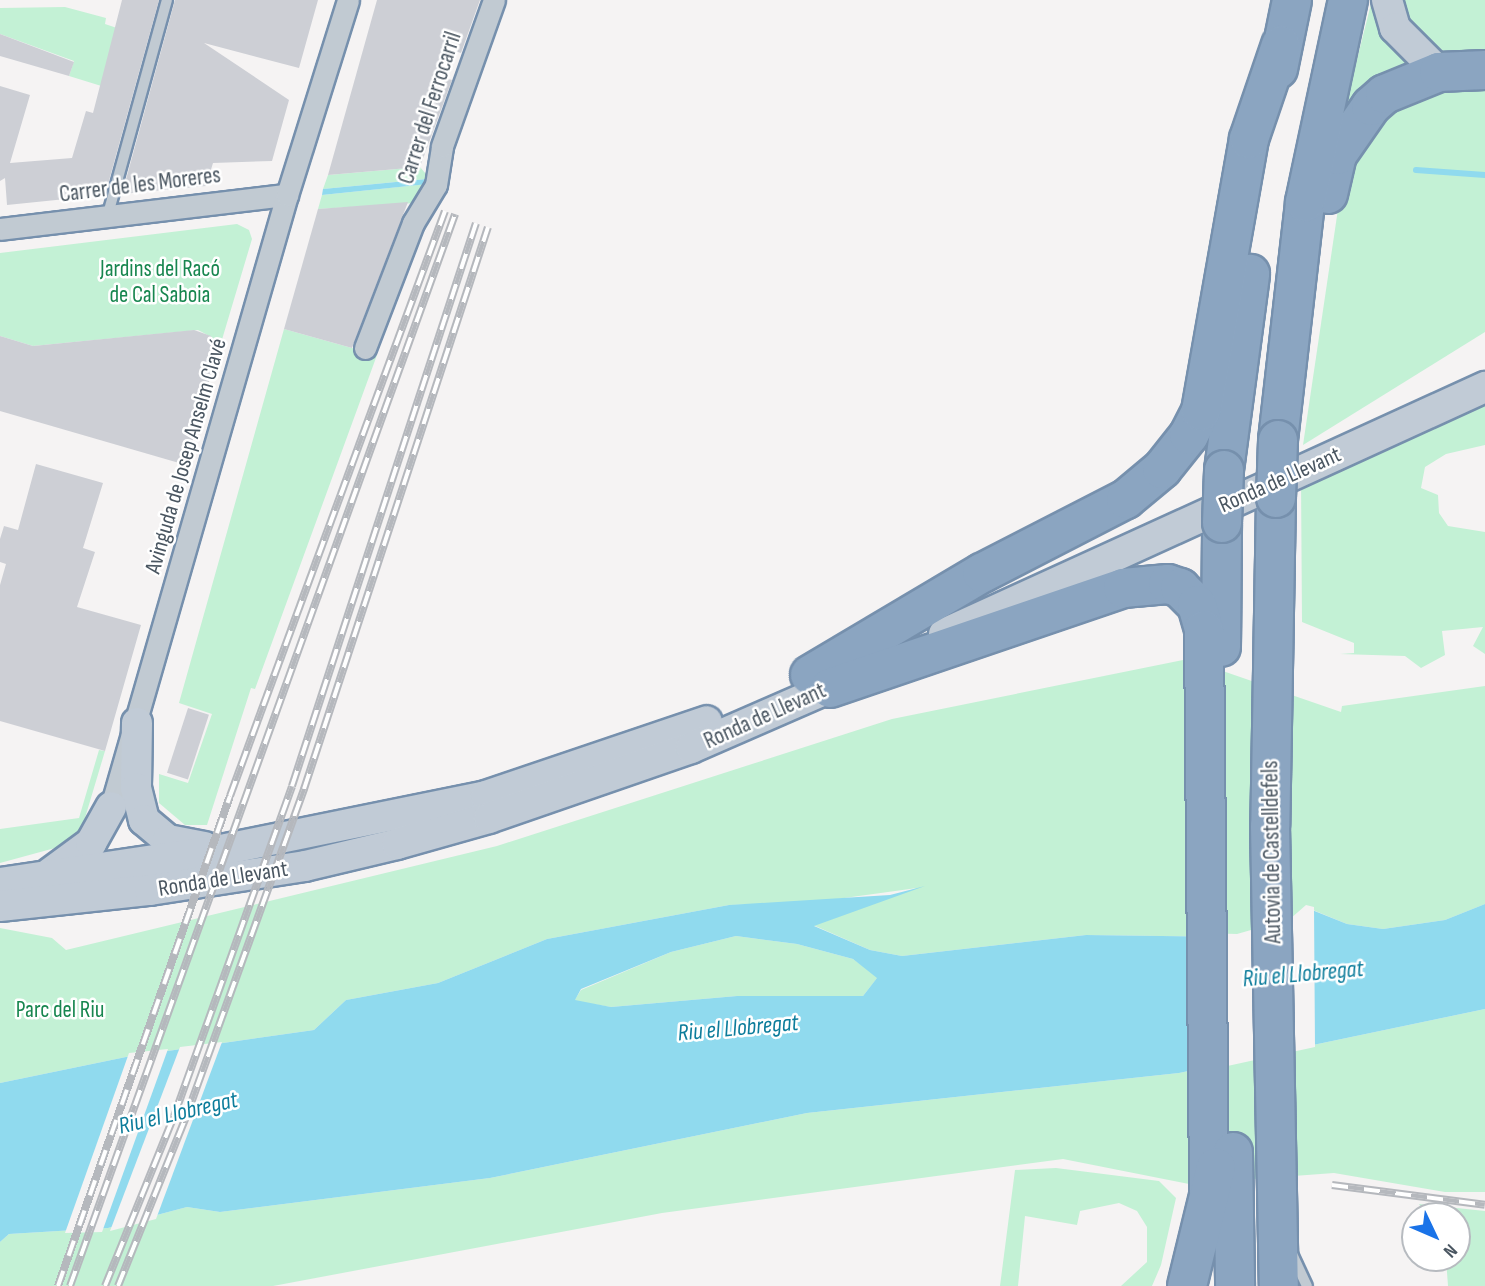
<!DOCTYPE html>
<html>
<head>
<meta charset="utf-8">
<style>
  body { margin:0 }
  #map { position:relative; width:1485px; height:1286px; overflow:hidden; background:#f5f3f3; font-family:"Sofia Sans Condensed",sans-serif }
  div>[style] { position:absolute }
  .green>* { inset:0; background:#c3f1d5 }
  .water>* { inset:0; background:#90daee }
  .pier>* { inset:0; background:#f5f3f3 }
  .stream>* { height:6px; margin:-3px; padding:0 3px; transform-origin:3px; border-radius:3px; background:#90daee }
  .building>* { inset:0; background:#cdcfd5; transform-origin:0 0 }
  .roads { filter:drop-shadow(2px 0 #7690ad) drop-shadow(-2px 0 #7690ad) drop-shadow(0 2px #7690ad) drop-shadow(0 -2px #7690ad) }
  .lane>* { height:10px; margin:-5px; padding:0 5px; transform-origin:5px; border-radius:5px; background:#c1cad2 }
  .street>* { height:21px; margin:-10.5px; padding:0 10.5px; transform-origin:10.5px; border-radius:10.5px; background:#c1cad2 }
  .secondary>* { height:30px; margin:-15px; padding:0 15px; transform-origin:15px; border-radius:15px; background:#c1cbd6 }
  .highway>* { height:38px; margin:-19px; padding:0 19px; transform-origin:19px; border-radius:19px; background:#8ba5c1 }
  .rail>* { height:8px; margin-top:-4px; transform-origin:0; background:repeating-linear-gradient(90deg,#fff 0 16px,#b5b8bd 0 32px); box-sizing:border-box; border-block:2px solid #b5b8bd }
  .bridges { filter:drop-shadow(2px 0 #7690ad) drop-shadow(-2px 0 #7690ad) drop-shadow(0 2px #7690ad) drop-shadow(0 -2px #7690ad) }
  .highway-bridge>* { height:38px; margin:-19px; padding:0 19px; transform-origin:19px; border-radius:19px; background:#8ba5c1 }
  span { translate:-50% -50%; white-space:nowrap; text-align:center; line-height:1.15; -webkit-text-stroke:5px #fff; paint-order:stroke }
  .street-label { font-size:23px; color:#4a5661 }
  .park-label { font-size:23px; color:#17864f }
  .water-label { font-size:24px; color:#0c7c9b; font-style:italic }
  .north { position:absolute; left:1401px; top:1202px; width:70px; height:70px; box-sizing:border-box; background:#fff; border:2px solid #b7bbc0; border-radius:50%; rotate:134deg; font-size:19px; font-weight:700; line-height:28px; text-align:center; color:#4a5661 }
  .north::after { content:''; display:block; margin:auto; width:24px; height:32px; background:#1a73e8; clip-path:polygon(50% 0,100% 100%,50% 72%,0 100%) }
</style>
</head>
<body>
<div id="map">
  <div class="green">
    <div style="clip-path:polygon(1372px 0,1379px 0,1413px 60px,1332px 158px)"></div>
    <div style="clip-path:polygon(1392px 0,1485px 0,1485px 63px,1431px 54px)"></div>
    <div style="clip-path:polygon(65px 7px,106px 18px,105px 24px,117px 28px,124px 93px,69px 76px,74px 61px,0 34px,0 8px)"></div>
    <div style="clip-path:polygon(1485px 84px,1485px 332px,1303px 445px,1345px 162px,1400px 95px)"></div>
    <div style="clip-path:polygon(420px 167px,431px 180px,416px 203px,318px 209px,322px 195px,427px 184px,427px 179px,323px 189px,328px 175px)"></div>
    <div style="clip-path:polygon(237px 224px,249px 230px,252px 239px,218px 353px,213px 338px,198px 330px,33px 346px,0 336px,0 253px)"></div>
    <div style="clip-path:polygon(284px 329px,377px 355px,255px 689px,251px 688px,207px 825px,185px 825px,159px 803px,159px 774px,188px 783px,212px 714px,179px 703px)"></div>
    <div style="clip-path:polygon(1485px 393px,1485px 445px,1446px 454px,1425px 467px,1421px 488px,1438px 495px,1439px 513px,1448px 526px,1485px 532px,1485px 654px,1473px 646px,1483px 627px,1442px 631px,1445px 655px,1421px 668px,1405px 656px,1340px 654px,1354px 653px,1354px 643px,1302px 622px,1301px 480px)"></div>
    <div style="clip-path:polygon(1188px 659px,1341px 712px,1342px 706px,1485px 686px,1485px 904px,1445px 920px,1383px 929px,1347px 924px,1308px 908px,1291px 923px,1237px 937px,1086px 935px,902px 956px,870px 950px,813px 925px,917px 888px,808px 903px,729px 905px,547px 939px,438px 983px,346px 1000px,314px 1030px,126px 1057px,0 1083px,0 928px,52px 938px,66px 950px,497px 846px,892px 719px)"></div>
    <div style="clip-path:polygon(99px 750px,105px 751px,82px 828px,66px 845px,0 863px,0 829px,79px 818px)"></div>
    <div style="clip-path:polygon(736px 936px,797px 944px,853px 959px,878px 977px,863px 996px,737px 996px,611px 1007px,574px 1001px,581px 990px,671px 952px)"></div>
    <div style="clip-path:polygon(1485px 1009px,1485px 1192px,1445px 1192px,1334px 1173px,1189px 1184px,1063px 1159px,662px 1213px,273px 1286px,0 1286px,0 1242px,9px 1234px,108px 1228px,187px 1207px,220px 1212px,490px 1178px,807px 1113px,1179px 1073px)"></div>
    <div style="clip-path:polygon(1056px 1168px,1159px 1181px,1176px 1198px,1161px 1265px,1152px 1286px,1121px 1286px,1147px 1262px,1147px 1227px,1137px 1211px,1119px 1203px,1080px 1211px,1077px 1225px,1025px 1216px,1018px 1286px,1000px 1286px,1015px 1170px)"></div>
    <div style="clip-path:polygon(1419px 1204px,1485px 1211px,1485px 1286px,1448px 1286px,1446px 1258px,1457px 1258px,1457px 1216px,1426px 1216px)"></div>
  </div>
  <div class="water">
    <div style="clip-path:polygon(427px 179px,428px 184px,322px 195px,323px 189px)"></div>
    <div style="clip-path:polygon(evenodd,925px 886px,814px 926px,870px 950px,902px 956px,1086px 935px,1237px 937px,1291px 923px,1307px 908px,1347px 924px,1383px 929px,1445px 920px,1485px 904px,1485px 1009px,1179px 1073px,807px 1113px,490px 1178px,220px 1212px,187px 1207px,108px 1228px,9px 1234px,0 1242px,0 1083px,126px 1057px,314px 1030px,346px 1000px,438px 983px,547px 939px,729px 905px,890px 895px,925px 886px,736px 936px,797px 944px,853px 959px,877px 978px,863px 996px,737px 996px,611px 1007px,575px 1000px,581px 989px,671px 952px,736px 936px)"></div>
  </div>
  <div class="pier">
    <div style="clip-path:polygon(1306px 905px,1314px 907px,1315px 1047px,1200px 1072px,1199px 933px,1237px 934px,1290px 919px)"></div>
    <div style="clip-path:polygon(222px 1042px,156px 1219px,110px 1231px,180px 1047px)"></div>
    <div style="clip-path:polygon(168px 1049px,102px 1232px,65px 1233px,129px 1053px)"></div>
  </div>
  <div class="stream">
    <div style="left:1416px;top:170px;width:69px;rotate:4.1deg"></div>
  </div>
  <div class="building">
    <div style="clip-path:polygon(122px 0,159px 0,105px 195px,7px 205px,5px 178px,0 181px,0 86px,30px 95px,10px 163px,72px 158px,86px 111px,93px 113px)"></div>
    <div style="clip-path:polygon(175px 0,318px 0,299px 68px,204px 43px,289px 100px,272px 161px,213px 163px,206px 186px,122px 194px)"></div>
    <div style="clip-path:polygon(377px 0,480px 0,461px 53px,452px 50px,445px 78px,452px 80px,420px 167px,328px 175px)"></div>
    <div style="clip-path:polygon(0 34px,74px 62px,69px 76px,0 56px)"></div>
    <div style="clip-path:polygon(408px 202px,352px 348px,284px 329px,318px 209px)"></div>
    <div style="clip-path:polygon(194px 330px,211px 336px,217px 353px,186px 465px,0 411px,0 336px,33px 346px)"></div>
    <div style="clip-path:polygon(36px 464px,103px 483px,83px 548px,95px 552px,77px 607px,141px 625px,105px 751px,0 721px,0 585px,6px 564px,0 562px,0 539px,4px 526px,18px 530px)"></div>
    <div style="left:188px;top:708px;width:22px;height:68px;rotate:18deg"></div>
  </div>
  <div class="roads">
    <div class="lane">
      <div style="left:108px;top:214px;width:222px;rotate:-74.6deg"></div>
      <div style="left:1292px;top:1254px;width:35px;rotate:65deg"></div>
    </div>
    <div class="street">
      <div style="left:0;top:229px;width:289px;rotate:-6.8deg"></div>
      <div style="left:365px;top:348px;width:134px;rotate:-69deg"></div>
      <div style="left:413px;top:223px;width:44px;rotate:-58.8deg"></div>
      <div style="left:436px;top:185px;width:39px;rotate:-81deg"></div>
      <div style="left:442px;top:146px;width:155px;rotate:-70.4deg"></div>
      <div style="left:111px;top:807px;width:637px;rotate:-73.96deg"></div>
      <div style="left:287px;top:195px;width:204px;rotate:-72.6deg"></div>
    </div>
    <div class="secondary">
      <div style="left:1387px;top:0;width:29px;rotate:74deg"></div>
      <div style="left:1395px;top:28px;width:62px;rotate:45deg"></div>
      <div style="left:944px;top:634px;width:595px;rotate:-24.54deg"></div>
      <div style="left:137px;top:723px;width:65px;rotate:90.9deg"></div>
      <div style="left:136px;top:788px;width:33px;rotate:76deg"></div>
      <div style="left:144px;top:820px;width:31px;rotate:40deg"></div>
      <div style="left:168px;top:840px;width:37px;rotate:11deg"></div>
      <div style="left:50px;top:873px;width:51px;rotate:-36.2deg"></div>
      <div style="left:91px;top:843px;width:41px;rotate:-60.9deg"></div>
      <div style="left:0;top:883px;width:223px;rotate:-8.5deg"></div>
      <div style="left:221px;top:850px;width:270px;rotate:-11.5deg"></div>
      <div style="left:486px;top:796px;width:233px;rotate:-18.7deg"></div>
      <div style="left:0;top:906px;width:151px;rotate:-6.1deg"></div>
      <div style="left:150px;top:890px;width:157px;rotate:-8.8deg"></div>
      <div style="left:305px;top:866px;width:95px;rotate:-13.4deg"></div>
      <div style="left:397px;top:844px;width:96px;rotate:-15.8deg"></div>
      <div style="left:489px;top:818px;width:214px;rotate:-19.1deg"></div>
      <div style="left:691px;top:748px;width:172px;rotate:-23.6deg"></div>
    </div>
    <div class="highway">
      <div style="left:1278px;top:69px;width:70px;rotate:-78.5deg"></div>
      <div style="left:1328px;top:194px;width:40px;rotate:-77deg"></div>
      <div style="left:1337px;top:155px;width:60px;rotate:-55.2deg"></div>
      <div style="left:1371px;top:106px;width:18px;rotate:-41deg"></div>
      <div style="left:1385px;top:94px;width:58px;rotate:-22.2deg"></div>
      <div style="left:1439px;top:72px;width:46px;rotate:-2.5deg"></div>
      <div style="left:1278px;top:440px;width:240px;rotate:-83.5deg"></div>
      <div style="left:1305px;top:202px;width:207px;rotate:-78deg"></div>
      <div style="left:1224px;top:470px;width:198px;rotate:-82.4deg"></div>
      <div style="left:1276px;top:498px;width:328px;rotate:91deg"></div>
      <div style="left:1270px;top:826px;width:460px;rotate:88.9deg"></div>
      <div style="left:1221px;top:647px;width:124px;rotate:-89.5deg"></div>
      <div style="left:810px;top:675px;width:200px;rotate:-30.7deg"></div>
      <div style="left:982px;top:573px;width:162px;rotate:-27.2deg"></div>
      <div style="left:1126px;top:499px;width:47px;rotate:-39.8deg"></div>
      <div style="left:1162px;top:469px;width:43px;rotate:-51.5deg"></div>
      <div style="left:1189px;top:435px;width:27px;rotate:-63deg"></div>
      <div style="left:1201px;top:411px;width:276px;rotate:-80deg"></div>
      <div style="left:1249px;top:139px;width:99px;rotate:-71.2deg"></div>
      <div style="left:830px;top:688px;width:310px;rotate:-18.8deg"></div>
      <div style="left:1123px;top:588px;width:45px;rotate:-5.1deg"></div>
      <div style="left:1168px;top:584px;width:13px;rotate:18deg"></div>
      <div style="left:1180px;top:588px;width:24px;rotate:45deg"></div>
      <div style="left:1197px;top:605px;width:26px;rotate:74deg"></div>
      <div style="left:1204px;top:630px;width:562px;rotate:89.49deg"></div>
      <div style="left:1233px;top:1152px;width:134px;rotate:89.1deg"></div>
      <div style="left:1187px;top:1286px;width:122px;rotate:-76.3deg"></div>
    </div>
  </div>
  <div class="rail">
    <div style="left:1332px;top:1185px;width:154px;rotate:7.4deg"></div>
    <div style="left:58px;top:1286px;width:519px;rotate:-70.66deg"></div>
    <div style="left:230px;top:796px;width:623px;rotate:-69.82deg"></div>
    <div style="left:70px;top:1286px;width:1139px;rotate:-70.24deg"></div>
    <div style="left:105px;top:1286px;width:183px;rotate:-67.9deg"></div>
    <div style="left:174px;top:1116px;width:350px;rotate:-70.3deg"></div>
    <div style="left:292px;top:786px;width:592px;rotate:-71.9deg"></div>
    <div style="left:118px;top:1286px;width:182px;rotate:-68.1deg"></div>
    <div style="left:186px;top:1117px;width:349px;rotate:-70.2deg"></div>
    <div style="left:304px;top:789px;width:591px;rotate:-71.87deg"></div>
  </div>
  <div class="bridges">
    <div class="highway-bridge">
      <div style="left:1276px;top:498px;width:58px;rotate:-88deg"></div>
      <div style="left:1222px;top:523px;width:53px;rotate:-87.8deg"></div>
    </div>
  </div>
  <div class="street-label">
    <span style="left:430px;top:108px;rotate:-72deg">Carrer del Ferrocarril</span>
    <span style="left:140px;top:185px;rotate:-7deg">Carrer de les Moreres</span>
    <span style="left:186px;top:456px;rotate:-74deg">Avinguda de Josep Anselm Clavé</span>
    <span style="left:1280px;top:480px;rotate:-24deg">Ronda de Llevant</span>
    <span style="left:765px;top:716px;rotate:-24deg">Ronda de Llevant</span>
    <span style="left:1272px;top:852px;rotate:-91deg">Autovia de Castelldefels</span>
    <span style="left:223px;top:879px;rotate:-9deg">Ronda de Llevant</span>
  </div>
  <div class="park-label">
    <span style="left:160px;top:282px">Jardins del Racó<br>de Cal Saboia</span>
    <span style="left:60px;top:1010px">Parc del Riu</span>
  </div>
  <div class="water-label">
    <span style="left:1303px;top:974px;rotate:-5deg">Riu el Llobregat</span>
    <span style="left:738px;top:1028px;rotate:-5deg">Riu el Llobregat</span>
    <span style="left:178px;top:1113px;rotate:-13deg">Riu el Llobregat</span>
  </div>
  <div class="north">N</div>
</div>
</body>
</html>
